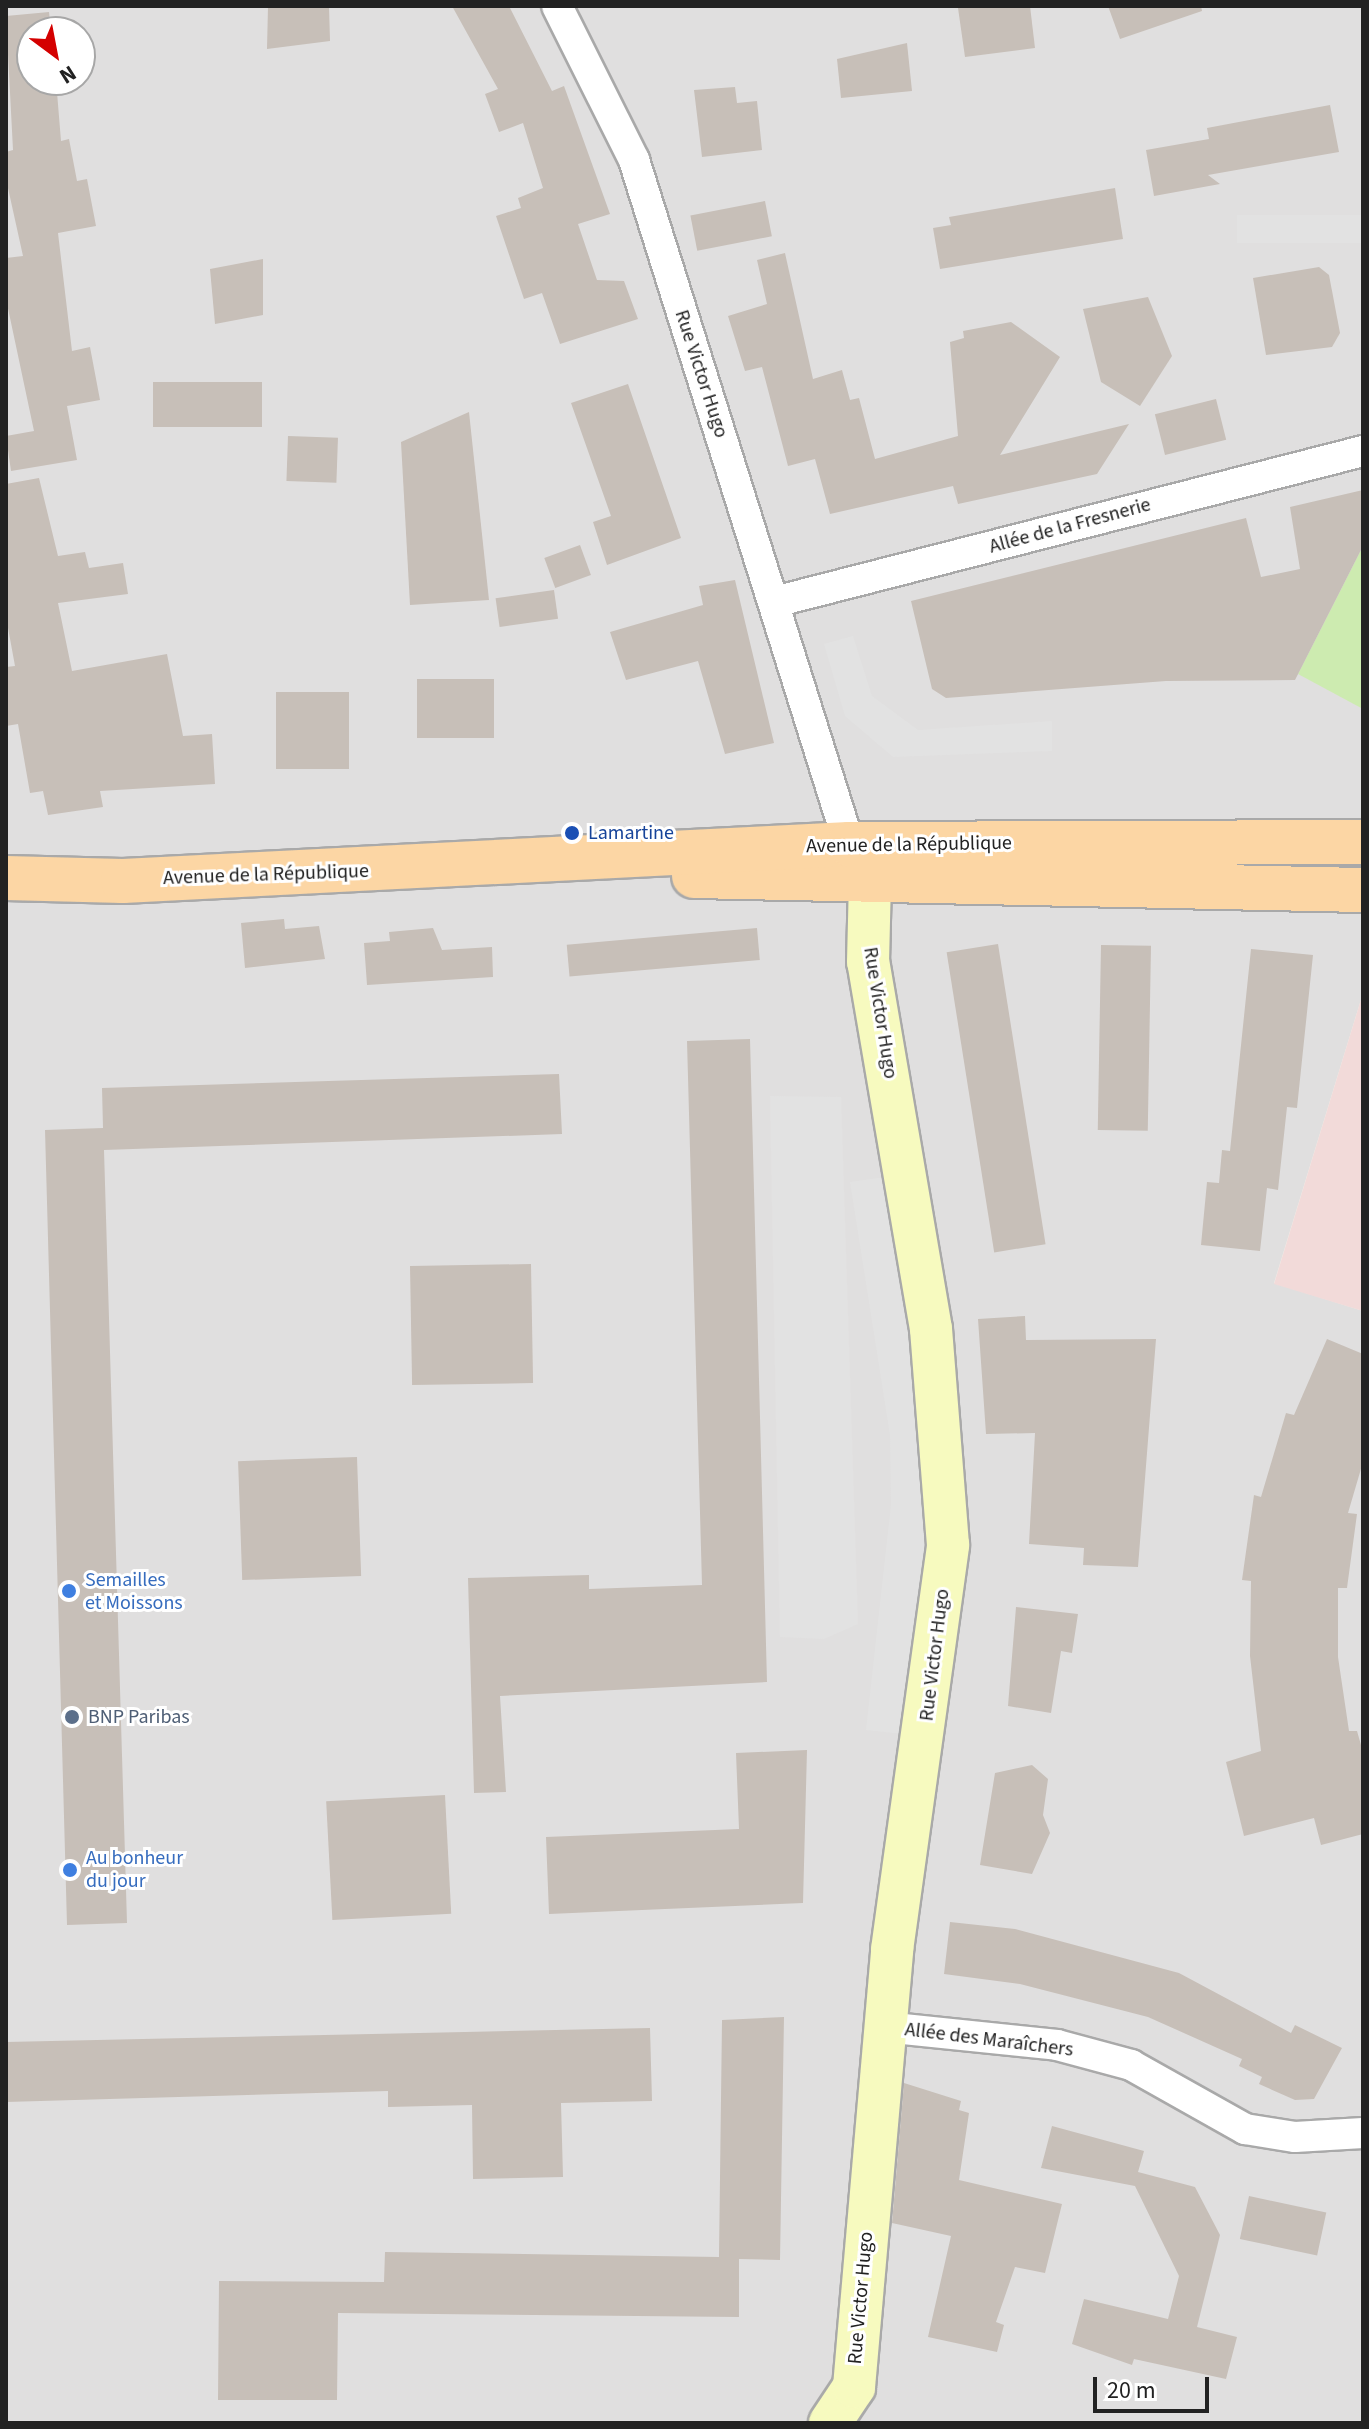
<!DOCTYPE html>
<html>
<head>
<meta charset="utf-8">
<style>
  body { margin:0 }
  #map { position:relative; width:1369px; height:2429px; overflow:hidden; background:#f2efe9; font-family:"Source Sans 3",sans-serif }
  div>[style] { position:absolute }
  .residential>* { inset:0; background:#e0dfdf }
  .commercial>* { inset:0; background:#f2dad9 }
  .grass>* { inset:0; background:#cdebb0 }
  .parking>* { inset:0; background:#e2e2e2; transform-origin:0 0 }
  .building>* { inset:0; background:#c7bfb8; transform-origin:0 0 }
  .roads { filter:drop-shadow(2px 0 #a9a9a9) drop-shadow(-2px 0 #a9a9a9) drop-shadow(0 2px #a9a9a9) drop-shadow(0 -2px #a9a9a9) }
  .street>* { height:30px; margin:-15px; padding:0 15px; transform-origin:15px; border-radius:15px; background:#fff }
  .secondary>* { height:42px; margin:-21px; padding:0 21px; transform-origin:21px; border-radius:21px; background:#f7fabf }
  .primary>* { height:44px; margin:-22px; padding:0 22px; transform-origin:22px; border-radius:22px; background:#fcd6a4 }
  .dots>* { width:22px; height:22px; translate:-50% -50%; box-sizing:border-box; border:4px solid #fff; border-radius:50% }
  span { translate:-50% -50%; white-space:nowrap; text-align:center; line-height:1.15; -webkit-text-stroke:6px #fff; paint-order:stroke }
  .street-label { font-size:20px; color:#222 }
  .transit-label { font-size:20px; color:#164399 }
  .left { translate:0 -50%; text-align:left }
  .shop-label { font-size:20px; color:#366cbe }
  .service-label { font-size:20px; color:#4e5e75 }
  .frame { position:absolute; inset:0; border:8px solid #222; pointer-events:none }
  .north { position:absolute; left:16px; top:16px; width:80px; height:80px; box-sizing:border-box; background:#fff; border:2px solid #a7a7a7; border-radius:50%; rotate:148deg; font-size:22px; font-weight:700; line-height:32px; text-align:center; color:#222 }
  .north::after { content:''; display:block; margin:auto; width:28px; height:36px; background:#d40000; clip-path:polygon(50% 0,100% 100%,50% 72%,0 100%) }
  .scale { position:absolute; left:1093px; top:2377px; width:116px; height:36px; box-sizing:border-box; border:4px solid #222; border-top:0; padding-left:10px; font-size:24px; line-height:28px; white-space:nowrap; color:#222; -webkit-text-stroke:6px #fff; paint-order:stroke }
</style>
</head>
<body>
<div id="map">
  <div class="residential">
    <div style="clip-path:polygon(evenodd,6px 6px,1363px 6px,1363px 993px,1274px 1283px,1363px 1311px,1363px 2423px,6px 2423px,6px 6px,32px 32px,80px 32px,80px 80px,32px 80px,32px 32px)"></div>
  </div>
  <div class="commercial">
    <div style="clip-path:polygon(1363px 993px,1363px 1311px,1274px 1284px)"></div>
  </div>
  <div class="grass">
    <div style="clip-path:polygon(1363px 546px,1363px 709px,1298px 674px)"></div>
  </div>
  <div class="parking">
    <div style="left:1363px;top:215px;width:28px;height:126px;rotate:90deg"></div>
    <div style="clip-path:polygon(853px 636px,872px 696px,918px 730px,1052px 721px,1052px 751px,893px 757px,845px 716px,824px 644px)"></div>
    <div style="clip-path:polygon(770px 1096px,841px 1097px,858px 1624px,824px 1639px,780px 1637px)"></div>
    <div style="clip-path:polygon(885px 1177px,926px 1426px,928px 1525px,904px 1734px,866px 1730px,891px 1505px,890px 1435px,850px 1182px)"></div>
  </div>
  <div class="building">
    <div style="clip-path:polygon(268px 6px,329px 6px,330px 41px,267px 49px)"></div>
    <div style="clip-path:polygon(452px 6px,509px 6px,552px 91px,564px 86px,610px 214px,578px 224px,597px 280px,624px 281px,638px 319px,560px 344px,542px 293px,524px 299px,496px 216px,521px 208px,518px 198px,543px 188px,523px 123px,499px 132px,485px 94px,498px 89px)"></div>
    <div style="clip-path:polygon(1030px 6px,1035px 48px,965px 57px,958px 8px)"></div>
    <div style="clip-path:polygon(1108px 6px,1201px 6px,1202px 11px,1120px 39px)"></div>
    <div style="clip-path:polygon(49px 12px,51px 32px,32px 32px,32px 80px,56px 80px,61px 141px,69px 139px,77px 181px,87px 179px,96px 226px,58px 233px,72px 351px,90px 347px,100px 400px,67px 406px,77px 460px,11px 471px,6px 436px,34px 431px,6px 299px,6px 258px,23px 256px,6px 179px,6px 152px,13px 150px,6px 16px)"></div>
    <div style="clip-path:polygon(907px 43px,912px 91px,841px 98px,837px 59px)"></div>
    <div style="clip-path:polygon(735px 87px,737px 103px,757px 101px,762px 150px,702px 157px,694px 90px)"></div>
    <div style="clip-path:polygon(1330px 105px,1339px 152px,1208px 175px,1220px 184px,1154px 196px,1146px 150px,1209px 139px,1207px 128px)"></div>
    <div style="clip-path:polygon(1115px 188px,1123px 239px,940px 269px,933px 228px,951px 225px,949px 217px)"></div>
    <div style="left:765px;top:201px;width:36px;height:76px;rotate:79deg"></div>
    <div style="clip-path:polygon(785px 253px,813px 379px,842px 370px,850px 400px,859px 398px,875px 459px,958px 436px,950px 342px,964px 338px,963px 331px,1011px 322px,1060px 357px,1000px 455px,1129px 424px,1097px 474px,958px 504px,953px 486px,830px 514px,815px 459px,788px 466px,762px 367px,745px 371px,728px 316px,767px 304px,757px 260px)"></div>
    <div style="clip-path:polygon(263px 259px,263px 315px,215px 324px,210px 269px)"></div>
    <div style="clip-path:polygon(1319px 267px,1329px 275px,1340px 333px,1332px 347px,1266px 355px,1253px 278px)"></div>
    <div style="clip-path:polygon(1148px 297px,1172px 356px,1140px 406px,1101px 382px,1083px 309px)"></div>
    <div style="left:262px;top:382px;width:45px;height:109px;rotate:90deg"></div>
    <div style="clip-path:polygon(628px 384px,681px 538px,607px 565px,593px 522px,611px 516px,571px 403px)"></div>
    <div style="left:1216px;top:399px;width:42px;height:63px;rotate:76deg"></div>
    <div style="clip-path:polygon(469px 412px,489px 600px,410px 605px,401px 442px)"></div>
    <div style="left:288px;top:436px;width:50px;height:45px;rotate:2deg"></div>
    <div style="clip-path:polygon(39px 478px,58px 556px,85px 552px,89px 568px,123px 563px,128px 594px,58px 603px,72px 671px,167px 654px,183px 736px,212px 734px,215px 784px,100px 791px,103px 807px,48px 815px,43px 791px,30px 793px,18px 724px,6px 726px,6px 667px,15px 666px,6px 617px,6px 484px)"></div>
    <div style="clip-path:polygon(1363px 490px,1363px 546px,1295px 680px,1166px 681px,946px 698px,932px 689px,911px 601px,1246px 518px,1261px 577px,1300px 569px,1290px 507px)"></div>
    <div style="left:580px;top:545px;width:32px;height:38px;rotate:70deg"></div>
    <div style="clip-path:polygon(735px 580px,774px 743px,725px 754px,698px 661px,626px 680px,610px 632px,703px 605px,699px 586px)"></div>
    <div style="left:554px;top:590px;width:29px;height:59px;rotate:82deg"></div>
    <div style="left:417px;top:679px;width:77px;height:59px"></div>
    <div style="left:276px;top:692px;width:73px;height:77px"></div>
    <div style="clip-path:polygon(284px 919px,285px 929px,319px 926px,325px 959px,245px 968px,241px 923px)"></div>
    <div style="clip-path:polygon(433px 928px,442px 950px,492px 947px,493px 977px,367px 985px,364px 943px,390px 941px,389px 932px)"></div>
    <div style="left:757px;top:928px;width:32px;height:191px;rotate:85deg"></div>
    <div style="left:998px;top:944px;width:304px;height:52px;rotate:81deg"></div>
    <div style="left:1101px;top:945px;width:50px;height:185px;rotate:1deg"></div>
    <div style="clip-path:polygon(1251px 949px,1313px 955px,1297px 1108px,1287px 1107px,1278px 1190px,1267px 1188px,1260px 1251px,1201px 1245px,1207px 1182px,1219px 1183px,1222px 1150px,1230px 1151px)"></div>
    <div style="clip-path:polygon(750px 1039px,767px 1682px,500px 1696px,506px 1792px,474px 1793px,468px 1578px,589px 1575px,589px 1589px,702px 1585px,687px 1041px)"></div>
    <div style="clip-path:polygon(559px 1074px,562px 1134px,104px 1150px,127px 1923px,67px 1925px,45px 1130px,103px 1128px,102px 1088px)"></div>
    <div style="left:531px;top:1264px;width:119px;height:121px;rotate:89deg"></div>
    <div style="clip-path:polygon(1025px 1316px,1026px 1340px,1156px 1339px,1138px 1567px,1083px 1565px,1084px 1548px,1029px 1544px,1035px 1433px,986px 1434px,978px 1319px)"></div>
    <div style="clip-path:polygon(1327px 1339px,1363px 1354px,1363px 1462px,1348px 1513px,1357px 1514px,1347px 1588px,1338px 1588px,1338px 1657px,1349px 1731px,1357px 1731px,1363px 1752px,1363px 1834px,1321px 1845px,1314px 1818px,1244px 1836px,1226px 1762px,1261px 1751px,1250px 1656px,1251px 1581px,1242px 1580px,1254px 1495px,1261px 1497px,1286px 1413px,1294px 1415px)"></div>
    <div style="left:357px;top:1457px;width:119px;height:119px;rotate:88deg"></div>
    <div style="clip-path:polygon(1016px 1607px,1078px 1614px,1072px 1653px,1061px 1651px,1051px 1713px,1008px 1706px)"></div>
    <div style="clip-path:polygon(807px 1750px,803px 1903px,549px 1914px,546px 1837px,739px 1829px,736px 1753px)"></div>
    <div style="clip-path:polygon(1032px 1765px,1048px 1779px,1043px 1815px,1050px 1833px,1032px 1874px,980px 1865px,995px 1773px)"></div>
    <div style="left:445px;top:1795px;width:119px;height:119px;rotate:87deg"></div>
    <div style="clip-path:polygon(950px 1922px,1015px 1929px,1179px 1973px,1291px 2033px,1295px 2025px,1342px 2048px,1314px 2099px,1295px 2100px,1259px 2084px,1262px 2077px,1239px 2066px,1242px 2059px,1148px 2017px,1020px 1984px,944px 1974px)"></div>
    <div style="clip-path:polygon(784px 2017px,780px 2260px,739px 2259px,739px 2317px,338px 2313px,337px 2400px,218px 2400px,219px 2281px,384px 2282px,385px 2252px,719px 2257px,722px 2020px)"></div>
    <div style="clip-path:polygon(650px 2028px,652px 2101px,561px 2103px,563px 2177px,473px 2179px,472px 2105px,388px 2107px,388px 2091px,6px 2102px,6px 2042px)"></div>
    <div style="clip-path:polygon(904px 2083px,961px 2101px,959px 2110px,969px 2113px,959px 2180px,1062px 2204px,1045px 2273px,1015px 2267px,996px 2322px,1004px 2325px,997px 2352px,928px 2337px,951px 2236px,892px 2223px)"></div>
    <div style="clip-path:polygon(1052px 2126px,1144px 2151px,1138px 2172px,1195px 2187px,1220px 2235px,1197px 2327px,1237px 2337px,1226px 2379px,1134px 2359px,1132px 2365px,1072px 2344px,1084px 2299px,1168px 2319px,1179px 2276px,1135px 2186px,1041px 2168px)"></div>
    <div style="left:1249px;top:2196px;width:79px;height:44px;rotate:12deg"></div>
  </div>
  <div class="roads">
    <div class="street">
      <div style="left:557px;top:6px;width:172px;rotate:63.4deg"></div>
      <div style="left:634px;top:160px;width:717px;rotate:72.55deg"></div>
      <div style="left:778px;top:601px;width:604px;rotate:-14.38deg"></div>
      <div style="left:884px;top:2027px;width:174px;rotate:5.9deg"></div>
      <div style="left:1057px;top:2045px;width:77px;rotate:15.1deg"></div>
      <div style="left:1131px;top:2065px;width:131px;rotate:29.3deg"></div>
      <div style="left:1245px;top:2129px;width:51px;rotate:9.1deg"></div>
      <div style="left:1295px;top:2137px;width:68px;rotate:-3.4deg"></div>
    </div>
    <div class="secondary">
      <div style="left:830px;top:2423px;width:43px;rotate:-56.3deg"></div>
      <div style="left:854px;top:2387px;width:439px;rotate:-85deg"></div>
      <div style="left:892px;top:1950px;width:409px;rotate:-82.1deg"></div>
      <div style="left:948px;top:1545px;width:217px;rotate:-94.5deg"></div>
      <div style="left:931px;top:1329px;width:372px;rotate:-99.7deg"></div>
      <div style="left:868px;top:962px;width:81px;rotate:-88.6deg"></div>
    </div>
    <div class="primary">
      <div style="left:694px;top:876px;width:669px;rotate:1.2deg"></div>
      <div style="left:6px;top:878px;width:117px;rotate:1.5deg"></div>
      <div style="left:123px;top:881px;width:727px;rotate:-2.92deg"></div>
      <div style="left:849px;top:844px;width:514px;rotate:-0.22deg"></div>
    </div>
  </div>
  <div class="dots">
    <div style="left:572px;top:833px;background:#1a4fb4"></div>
    <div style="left:69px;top:1591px;background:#3f7fe0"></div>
    <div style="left:72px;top:1717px;background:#5c6f8a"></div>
    <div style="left:70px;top:1870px;background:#3f7fe0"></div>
  </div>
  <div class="street-label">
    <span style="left:701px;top:374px;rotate:72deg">Rue Victor Hugo</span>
    <span style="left:1070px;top:526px;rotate:-15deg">Allée de la Fresnerie</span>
    <span style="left:909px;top:845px;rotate:-1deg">Avenue de la République</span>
    <span style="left:266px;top:875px;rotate:-2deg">Avenue de la République</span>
    <span style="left:880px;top:1013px;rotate:81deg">Rue Victor Hugo</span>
    <span style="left:935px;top:1655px;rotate:-83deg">Rue Victor Hugo</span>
    <span style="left:989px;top:2040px;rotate:7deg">Allée des Maraîchers</span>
    <span style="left:861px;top:2298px;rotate:-85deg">Rue Victor Hugo</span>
  </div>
  <div class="transit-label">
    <span class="left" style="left:588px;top:833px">Lamartine</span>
  </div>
  <div class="shop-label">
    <span class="left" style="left:85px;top:1592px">Semailles<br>et Moissons</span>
    <span class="left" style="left:86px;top:1870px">Au bonheur<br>du jour</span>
  </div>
  <div class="service-label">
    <span class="left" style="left:88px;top:1717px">BNP Paribas</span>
  </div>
  <div class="frame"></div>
  <div class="north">N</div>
  <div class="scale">20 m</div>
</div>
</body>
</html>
